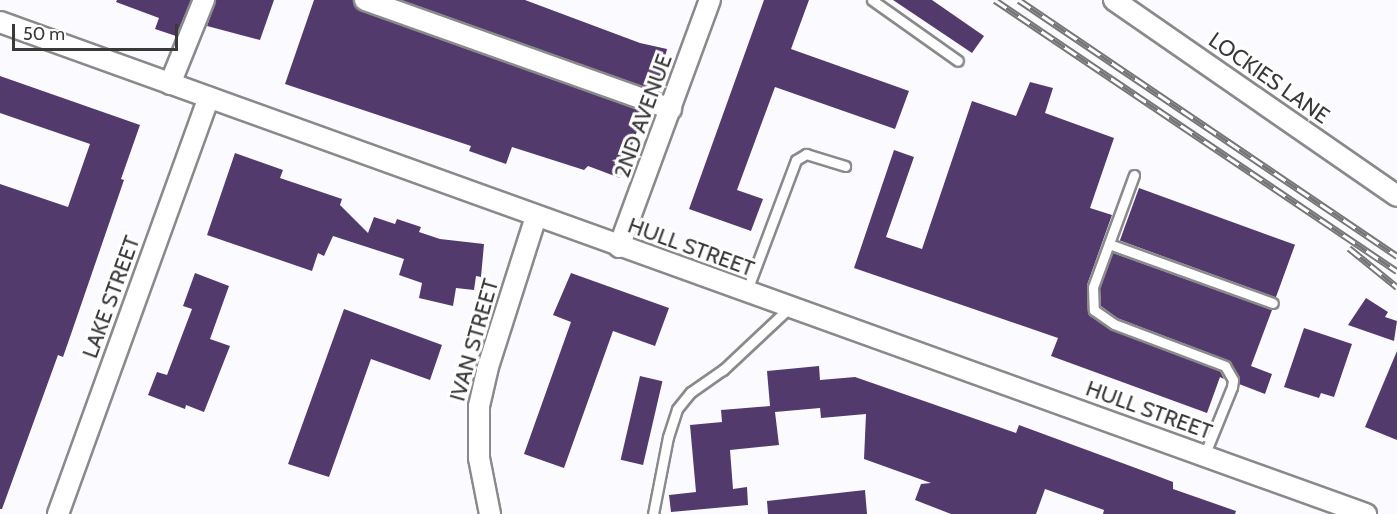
<!DOCTYPE html>
<html>
<head>
<meta charset="utf-8">
<style>
  body { margin:0 }
  #map { position:relative; width:1397px; height:514px; overflow:hidden; background:#fbfbff; font-family:Cabin,sans-serif }
  div>[style] { position:absolute }
  .building>* { inset:0; background:#523b6c; transform-origin:0 0 }
  .roads { filter:drop-shadow(2px 0 #8a8a8d) drop-shadow(-2px 0 #8a8a8d) drop-shadow(0 2px #8a8a8d) drop-shadow(0 -2px #8a8a8d) }
  .service>* { height:9px; margin:-4.5px; padding:0 4.5px; transform-origin:4.5px; border-radius:4.5px; background:#fff }
  .minor>* { height:20px; margin:-10px; padding:0 10px; transform-origin:10px; border-radius:10px; background:#fff }
  .rail>* { height:7px; margin-top:-3.5px; transform-origin:0; background:repeating-linear-gradient(90deg,#fff 0 14px,#767677 0 28px); box-sizing:border-box; border-block:2px solid #767677 }
  span { translate:-50% -50%; white-space:nowrap; text-align:center; line-height:1.15; -webkit-text-stroke:6px #fff; paint-order:stroke }
  .street-label { font-size:22px; color:#39393a }
  .scale { position:absolute; left:12px; top:24px; width:166px; height:27px; box-sizing:border-box; border:3px solid #39393a; border-top:0; padding-left:8px; font-size:18px; line-height:21px; white-space:nowrap; color:#39393a; -webkit-text-stroke:4px #fff; paint-order:stroke }
</style>
</head>
<body>
<div id="map">
  <div class="building">
    <div style="clip-path:polygon(117px 0,191px 0,176px 36px,155px 29px,159px 18px,116px 2px)"></div>
    <div style="clip-path:polygon(216px 0,274px 0,260px 40px,207px 26px)"></div>
    <div style="clip-path:polygon(314px 0,353px 0,356px 7px,361px 11px,644px 112px,620px 178px,588px 166px,584px 170px,512px 147px,506px 164px,469px 151px,471px 146px,285px 84px)"></div>
    <div style="clip-path:polygon(401px 0,525px 0,640px 43px,667px 49px,659px 82px,656px 80px,652px 90px)"></div>
    <div style="clip-path:polygon(764px 0,809px 0,791px 49px,909px 91px,895px 129px,775px 87px,737px 190px,763px 199px,751px 231px,689px 209px)"></div>
    <div style="clip-path:polygon(893px 0,932px 0,984px 36px,972px 53px)"></div>
    <div style="clip-path:polygon(0 76px,140px 125px,121px 179px,124px 180px,70px 337px,63px 357px,58px 355px,2px 509px,0 509px,0 184px,68px 207px,90px 144px,0 113px)"></div>
    <div style="clip-path:polygon(1030px 82px,1053px 88px,1045px 113px,1114px 138px,1090px 208px,1112px 215px,1087px 285px,1088px 313px,1112px 330px,1220px 371px,1224px 379px,1220px 377px,1207px 413px,1051px 356px,1058px 338px,854px 268px,894px 150px,914px 157px,886px 237px,922px 249px,972px 101px,1016px 116px)"></div>
    <div style="clip-path:polygon(235px 153px,283px 170px,280px 178px,342px 199px,340px 205px,368px 233px,374px 217px,395px 224px,397px 219px,421px 227px,419px 232px,440px 239px,484px 244px,481px 277px,476px 276px,474px 290px,456px 288px,453px 306px,419px 298px,422px 283px,399px 275px,404px 259px,333px 236px,324px 256px,318px 253px,312px 271px,207px 235px)"></div>
    <div style="left:1139px;top:188px;width:166px;height:56px;rotate:20deg"></div>
    <div style="clip-path:polygon(1113px 253px,1272px 310px,1251px 366px,1272px 374px,1265px 394px,1239px 384px,1239px 377px,1227px 360px,1117px 318px,1101px 306px,1100px 288px)"></div>
    <div style="clip-path:polygon(195px 273px,229px 286px,210px 339px,230px 346px,204px 412px,186px 405px,185px 409px,148px 395px,157px 372px,167px 375px,192px 309px,183px 306px)"></div>
    <div style="clip-path:polygon(571px 273px,669px 308px,655px 346px,613px 331px,564px 468px,524px 454px,571px 322px,553px 315px)"></div>
    <div style="clip-path:polygon(1366px 298px,1388px 312px,1385px 317px,1397px 321px,1394px 341px,1348px 325px)"></div>
    <div style="clip-path:polygon(344px 309px,442px 345px,430px 380px,371px 359px,329px 477px,288px 464px)"></div>
    <div style="clip-path:polygon(1304px 328px,1352px 344px,1334px 397px,1321px 393px,1319px 398px,1284px 387px)"></div>
    <div style="clip-path:polygon(1397px 351px,1397px 440px,1365px 427px)"></div>
    <div style="clip-path:polygon(819px 366px,820px 380px,855px 377px,1016px 433px,1019px 425px,1152px 474px,1173px 482px,1173px 489px,1236px 511px,1235px 514px,1103px 514px,1104px 510px,1045px 489px,1036px 514px,951px 514px,915px 500px,921px 484px,931px 483px,864px 459px,866px 414px,821px 418px,820px 408px,775px 412px,779px 445px,730px 450px,733px 489px,747px 487px,748px 505px,671px 512px,669px 495px,696px 492px,690px 425px,722px 422px,721px 410px,770px 406px,767px 371px)"></div>
    <div style="left:640px;top:376px;width:23px;height:86px;rotate:13deg"></div>
    <div style="clip-path:polygon(865px 490px,867px 514px,768px 514px,767px 501px)"></div>
  </div>
  <div class="roads">
    <div class="service">
      <div style="left:872px;top:0;width:105px;rotate:35.3deg"></div>
      <div style="left:1134px;top:175px;width:119px;rotate:110.1deg"></div>
      <div style="left:1093px;top:287px;width:23px;rotate:88deg"></div>
      <div style="left:1094px;top:310px;width:24px;rotate:35deg"></div>
      <div style="left:1114px;top:324px;width:119px;rotate:20.7deg"></div>
      <div style="left:1225px;top:366px;width:16px;rotate:60deg"></div>
      <div style="left:1233px;top:380px;width:7px;rotate:98deg"></div>
      <div style="left:1232px;top:387px;width:74px;rotate:112.1deg"></div>
      <div style="left:1109px;top:244px;width:174px;rotate:19.8deg"></div>
      <div style="left:746px;top:293px;width:142px;rotate:-69.4deg"></div>
      <div style="left:796px;top:160px;width:12px;rotate:-31deg"></div>
      <div style="left:806px;top:154px;width:41px;rotate:17.1deg"></div>
      <div style="left:653px;top:514px;width:78px;rotate:-79deg"></div>
      <div style="left:668px;top:437px;width:29px;rotate:-72deg"></div>
      <div style="left:677px;top:409px;width:22px;rotate:-51deg"></div>
      <div style="left:691px;top:392px;width:39px;rotate:-35deg"></div>
      <div style="left:723px;top:370px;width:91px;rotate:-43.2deg"></div>
    </div>
    <div class="minor">
      <div style="left:365px;top:0;width:325px;rotate:19.6deg"></div>
      <div style="left:1114px;top:0;width:344px;rotate:34.7deg"></div>
      <div style="left:0;top:22px;width:1452px;rotate:19.81deg"></div>
      <div style="left:170px;top:84px;width:91px;rotate:-68deg"></div>
      <div style="left:619px;top:247px;width:263px;rotate:-69.8deg"></div>
      <div style="left:58px;top:514px;width:443px;rotate:-70.1deg"></div>
      <div style="left:490px;top:514px;width:57px;rotate:-101.1deg"></div>
      <div style="left:479px;top:458px;width:52px;rotate:-90deg"></div>
      <div style="left:479px;top:406px;width:37px;rotate:-77deg"></div>
      <div style="left:487px;top:370px;width:162px;rotate:-72.3deg"></div>
    </div>
  </div>
  <div class="rail">
    <div style="left:995px;top:0;width:485px;rotate:34deg"></div>
    <div style="left:1019px;top:0;width:457px;rotate:34.1deg"></div>
    <div style="left:1349px;top:248px;width:62px;rotate:39.1deg"></div>
  </div>
  <div class="street-label">
    <span style="left:1269px;top:78px;rotate:35deg">LOCKIES LANE</span>
    <span style="left:643px;top:116px;rotate:-70deg">2ND AVENUE</span>
    <span style="left:691px;top:247px;rotate:20deg">HULL STREET</span>
    <span style="left:111px;top:297px;rotate:-70deg">LAKE STREET</span>
    <span style="left:474px;top:340px;rotate:-74deg">IVAN STREET</span>
    <span style="left:1149px;top:410px;rotate:20deg">HULL STREET</span>
  </div>
  <div class="scale">50 m</div>
</div>
</body>
</html>
